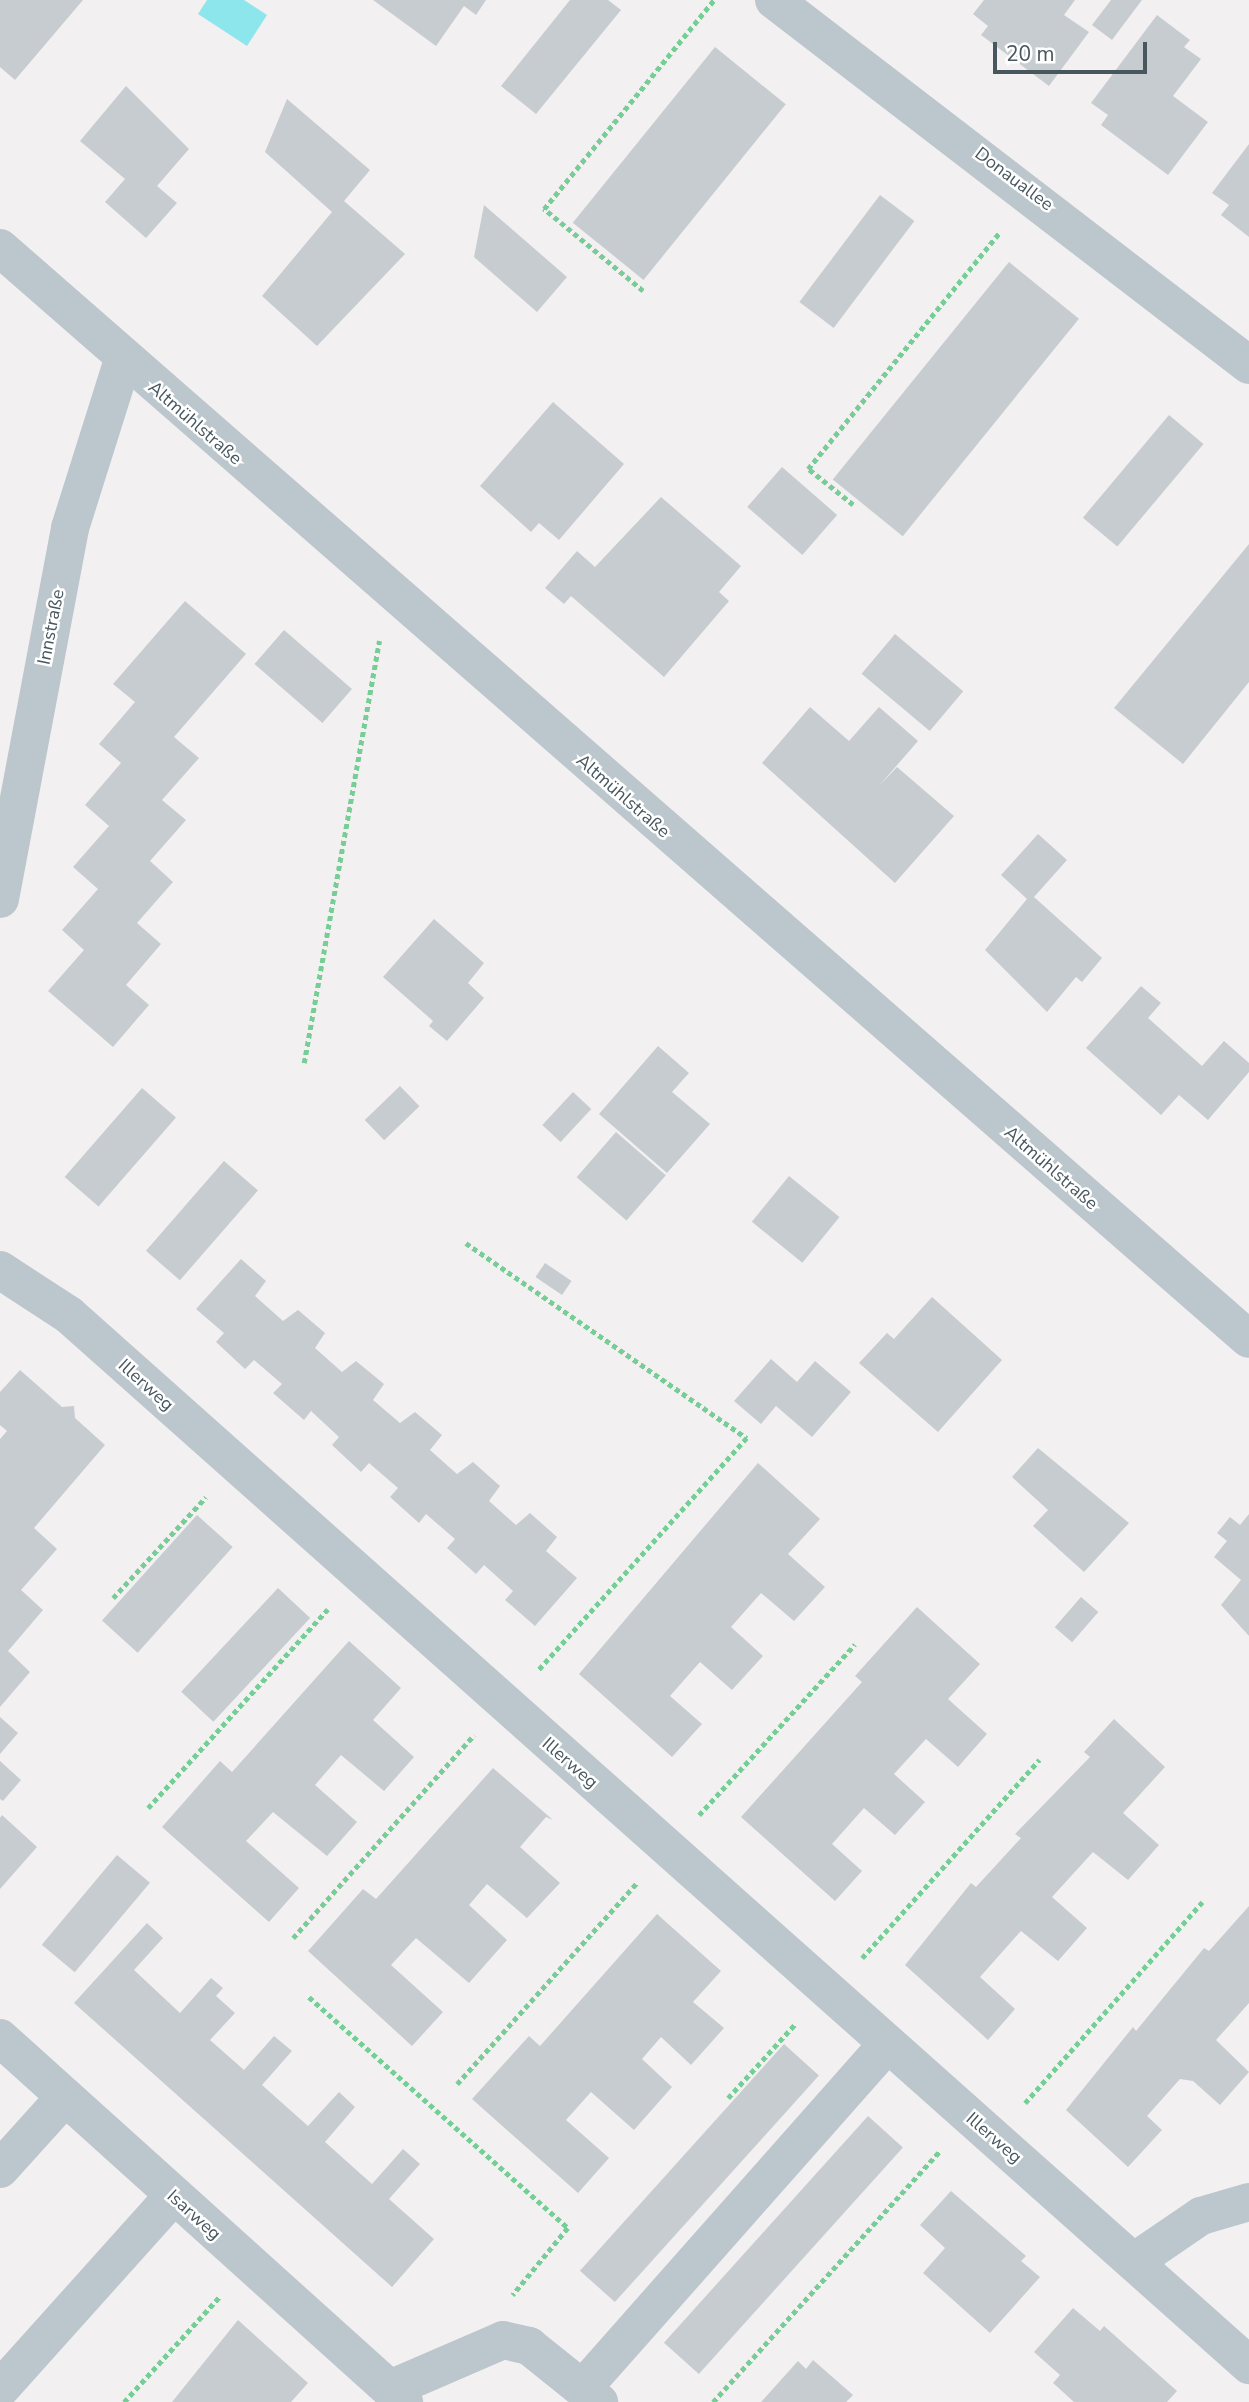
<!DOCTYPE html>
<html>
<head>
<meta charset="utf-8">
<style>
  body { margin:0 }
  #map { position:relative; width:1249px; height:2402px; overflow:hidden; background:#f3f0f1; font-family:"Nunito Sans",sans-serif }
  div>[style] { position:absolute }
  .water>* { inset:0; background:#8de6ec }
  .building>* { inset:0; background:#c7ccd0; transform-origin:0 0 }
  .path>* { height:4.5px; margin-top:-2.25px; transform-origin:0; background:repeating-linear-gradient(90deg,#77cd96 0 5px,transparent 0 8.5px) }
  .minor>* { height:38px; margin:-19px; padding:0 19px; transform-origin:19px; border-radius:19px; background:#bcc7cd }
  span { translate:-50% -50%; white-space:nowrap; text-align:center; line-height:1.15; -webkit-text-stroke:5px #fff; paint-order:stroke }
  .street-label { font-size:18px; color:#48575e }
  .scale { position:absolute; left:993px; top:42px; width:154px; height:32px; box-sizing:border-box; border:4px solid #48575e; border-top:0; padding-left:9px; font-size:21px; line-height:24px; white-space:nowrap; color:#48575e; -webkit-text-stroke:5px #fff; paint-order:stroke }
</style>
</head>
<body>
<div id="map">
  <div class="water">
    <div style="clip-path:polygon(207px 0,244px 0,267px 15px,247px 46px,198px 14px)"></div>
  </div>
  <div class="building">
    <div style="clip-path:polygon(0 0,83px 0,15px 80px,0 67px)"></div>
    <div style="clip-path:polygon(373px 0,486px 0,476px 15px,464px 6px,436px 46px)"></div>
    <div style="clip-path:polygon(570px 0,608px 0,621px 10px,536px 114px,501px 86px)"></div>
    <div style="clip-path:polygon(984px 0,1075px 0,1064px 15px,1089px 32px,1049px 86px,981px 35px,988px 26px,973px 14px)"></div>
    <div style="clip-path:polygon(1111px 0,1142px 0,1112px 40px,1092px 25px)"></div>
    <div style="clip-path:polygon(1157px 15px,1190px 40px,1184px 47px,1201px 59px,1173px 96px,1208px 122px,1168px 175px,1101px 125px,1108px 115px,1091px 103px)"></div>
    <div style="left:715px;top:47px;width:91px;height:226px;rotate:39deg"></div>
    <div style="clip-path:polygon(126px 86px,189px 149px,157px 186px,177px 203px,146px 238px,105px 202px,125px 179px,80px 141px)"></div>
    <div style="clip-path:polygon(287px 99px,370px 170px,344px 201px,405px 254px,317px 346px,262px 296px,332px 212px,265px 152px)"></div>
    <div style="clip-path:polygon(1249px 144px,1249px 237px,1221px 215px,1229px 205px,1212px 193px)"></div>
    <div style="left:880px;top:195px;width:43px;height:134px;rotate:37deg"></div>
    <div style="clip-path:polygon(484px 205px,567px 277px,537px 312px,474px 257px)"></div>
    <div style="left:1009px;top:262px;width:90px;height:280px;rotate:39deg"></div>
    <div style="clip-path:polygon(553px 402px,624px 464px,559px 540px,539px 523px,531px 532px,480px 486px)"></div>
    <div style="left:1169px;top:415px;width:45px;height:134px;rotate:40deg"></div>
    <div style="left:782px;top:467px;width:73px;height:53px;rotate:41deg"></div>
    <div style="clip-path:polygon(661px 497px,741px 566px,719px 592px,729px 601px,664px 677px,571px 596px,564px 604px,545px 588px,577px 551px,595px 567px)"></div>
    <div style="clip-path:polygon(1249px 544px,1249px 682px,1183px 764px,1114px 708px)"></div>
    <div style="clip-path:polygon(185px 601px,246px 654px,174px 737px,199px 758px,162px 800px,186px 820px,150px 861px,173px 882px,137px 923px,161px 944px,126px 985px,149px 1005px,113px 1047px,48px 991px,84px 950px,62px 930px,98px 889px,73px 867px,109px 826px,85px 805px,121px 763px,99px 744px,135px 702px,113px 684px)"></div>
    <div style="left:284px;top:630px;width:90px;height:45px;rotate:41deg"></div>
    <div style="left:895px;top:634px;width:89px;height:52px;rotate:40deg"></div>
    <div style="clip-path:polygon(810px 707px,849px 741px,879px 707px,918px 741px,878px 787px,897px 767px,954px 816px,895px 883px,762px 763px)"></div>
    <div style="clip-path:polygon(1038px 834px,1067px 860px,1034px 897px,1102px 958px,1082px 982px,1076px 977px,1047px 1012px,985px 950px,1027px 899px,1001px 875px)"></div>
    <div style="clip-path:polygon(434px 919px,484px 963px,468px 983px,484px 998px,447px 1041px,429px 1026px,433px 1021px,383px 977px)"></div>
    <div style="clip-path:polygon(1141px 986px,1161px 1003px,1148px 1018px,1202px 1066px,1224px 1041px,1249px 1063px,1249px 1072px,1208px 1120px,1179px 1095px,1161px 1115px,1086px 1048px)"></div>
    <div style="clip-path:polygon(658px 1046px,689px 1073px,672px 1092px,710px 1124px,667px 1173px,599px 1114px)"></div>
    <div style="left:400px;top:1086px;width:28px;height:49px;rotate:46deg"></div>
    <div style="left:142px;top:1088px;width:45px;height:118px;rotate:41deg"></div>
    <div style="left:573px;top:1092px;width:25px;height:45px;rotate:43deg"></div>
    <div style="left:616px;top:1132px;width:66px;height:60px;rotate:41deg"></div>
    <div style="left:224px;top:1161px;width:45px;height:119px;rotate:41deg"></div>
    <div style="left:789px;top:1176px;width:65px;height:59px;rotate:39deg"></div>
    <div style="clip-path:polygon(241px 1259px,266px 1281px,255px 1296px,283px 1321px,298px 1310px,325px 1333px,315px 1348px,342px 1372px,356px 1361px,384px 1384px,373px 1400px,400px 1423px,415px 1412px,442px 1435px,430px 1450px,457px 1474px,473px 1462px,500px 1486px,489px 1501px,516px 1525px,530px 1513px,557px 1537px,546px 1551px,577px 1578px,535px 1626px,505px 1600px,513px 1591px,484px 1565px,476px 1574px,447px 1548px,455px 1539px,426px 1514px,419px 1523px,390px 1497px,398px 1488px,369px 1463px,361px 1472px,332px 1445px,339px 1437px,311px 1411px,304px 1420px,273px 1393px,282px 1384px,254px 1360px,245px 1369px,216px 1342px,224px 1333px,196px 1309px)"></div>
    <div style="left:545px;top:1263px;width:32px;height:17px;rotate:34deg"></div>
    <div style="clip-path:polygon(932px 1297px,1002px 1360px,938px 1432px,859px 1363px,887px 1333px,894px 1339px)"></div>
    <div style="clip-path:polygon(771px 1359px,797px 1382px,815px 1361px,851px 1392px,812px 1437px,776px 1406px,761px 1424px,734px 1401px)"></div>
    <div style="clip-path:polygon(20px 1370px,62px 1407px,74px 1406px,75px 1418px,105px 1445px,34px 1528px,57px 1549px,21px 1590px,43px 1610px,8px 1651px,30px 1672px,0 1707px,0 1439px,7px 1431px,0 1425px,0 1392px)"></div>
    <div style="clip-path:polygon(1038px 1448px,1129px 1523px,1084px 1572px,1033px 1526px,1048px 1510px,1012px 1477px)"></div>
    <div style="clip-path:polygon(758px 1463px,820px 1519px,788px 1554px,825px 1587px,794px 1621px,761px 1593px,731px 1627px,763px 1656px,732px 1690px,700px 1662px,670px 1696px,702px 1724px,672px 1757px,579px 1674px)"></div>
    <div style="clip-path:polygon(1249px 1514px,1249px 1636px,1221px 1605px,1241px 1580px,1214px 1557px,1227px 1541px,1217px 1533px,1230px 1517px,1240px 1525px)"></div>
    <div style="left:197px;top:1515px;width:48px;height:142px;rotate:42deg"></div>
    <div style="left:278px;top:1588px;width:44px;height:142px;rotate:43deg"></div>
    <div style="left:1081px;top:1597px;width:23px;height:40px;rotate:41deg"></div>
    <div style="clip-path:polygon(917px 1607px,980px 1664px,948px 1699px,987px 1734px,958px 1767px,926px 1739px,894px 1774px,925px 1802px,895px 1835px,864px 1808px,832px 1844px,862px 1871px,835px 1901px,741px 1817px,862px 1682px,855px 1676px)"></div>
    <div style="clip-path:polygon(349px 1641px,401px 1688px,373px 1720px,414px 1757px,384px 1791px,341px 1755px,315px 1785px,357px 1822px,327px 1856px,273px 1812px,246px 1841px,299px 1888px,269px 1922px,162px 1827px,220px 1761px,232px 1772px)"></div>
    <div style="clip-path:polygon(0 1717px,18px 1733px,0 1754px)"></div>
    <div style="clip-path:polygon(1114px 1719px,1165px 1767px,1123px 1813px,1159px 1845px,1128px 1880px,1093px 1852px,1052px 1897px,1087px 1928px,1058px 1961px,1021px 1931px,980px 1977px,1015px 2009px,988px 2040px,905px 1965px,971px 1883px,976px 1887px,1021px 1838px,1015px 1834px,1090px 1757px,1084px 1752px)"></div>
    <div style="clip-path:polygon(0 1761px,21px 1780px,3px 1801px,0 1799px)"></div>
    <div style="clip-path:polygon(493px 1768px,553px 1820px,546px 1817px,520px 1847px,560px 1883px,527px 1918px,487px 1884px,469px 1905px,507px 1940px,469px 1983px,416px 1938px,391px 1965px,443px 2012px,412px 2046px,308px 1951px,363px 1889px,376px 1899px)"></div>
    <div style="clip-path:polygon(2px 1815px,37px 1847px,0 1889px,0 1818px)"></div>
    <div style="left:117px;top:1855px;width:43px;height:117px;rotate:40deg"></div>
    <div style="clip-path:polygon(1249px 1906px,1249px 2003px,1216px 2040px,1249px 2072px,1220px 2105px,1193px 2081px,1180px 2079px,1147px 2116px,1162px 2130px,1128px 2167px,1066px 2110px,1133px 2027px,1136px 2031px,1204px 1948px,1209px 1951px)"></div>
    <div style="clip-path:polygon(657px 1914px,721px 1971px,693px 2002px,724px 2028px,691px 2065px,661px 2037px,642px 2059px,672px 2087px,634px 2130px,591px 2092px,566px 2120px,609px 2158px,578px 2193px,472px 2099px,529px 2036px,540px 2046px)"></div>
    <div style="clip-path:polygon(147px 1923px,163px 1938px,134px 1970px,180px 2013px,211px 1978px,223px 1988px,216px 1996px,235px 2013px,210px 2040px,244px 2070px,274px 2036px,292px 2051px,262px 2085px,308px 2126px,339px 2092px,355px 2107px,325px 2142px,372px 2184px,403px 2149px,420px 2164px,389px 2199px,434px 2239px,392px 2287px,74px 2003px)"></div>
    <div style="left:784px;top:2044px;width:47px;height:305px;rotate:42deg"></div>
    <div style="left:868px;top:2116px;width:47px;height:305px;rotate:42deg"></div>
    <div style="clip-path:polygon(951px 2191px,1026px 2256px,1021px 2261px,1040px 2277px,990px 2333px,923px 2273px,945px 2248px,920px 2225px)"></div>
    <div style="clip-path:polygon(1073px 2308px,1100px 2331px,1104px 2326px,1177px 2391px,1167px 2402px,1074px 2402px,1053px 2383px,1060px 2375px,1034px 2352px)"></div>
    <div style="clip-path:polygon(238px 2320px,308px 2383px,291px 2402px,172px 2402px)"></div>
    <div style="clip-path:polygon(813px 2360px,853px 2395px,846px 2402px,761px 2402px,798px 2361px,806px 2369px)"></div>
  </div>
  <div class="path">
    <div style="left:643px;top:291px;width:129px;rotate:-140.4deg"></div>
    <div style="left:544px;top:209px;width:269px;rotate:-50.9deg"></div>
    <div style="left:853px;top:505px;width:58px;rotate:-141.3deg"></div>
    <div style="left:808px;top:469px;width:305px;rotate:-51deg"></div>
    <div style="left:304px;top:1063px;width:429px;rotate:-79.9deg"></div>
    <div style="left:466px;top:1243px;width:342px;rotate:34.8deg"></div>
    <div style="left:747px;top:1438px;width:314px;rotate:131.9deg"></div>
    <div style="left:113px;top:1598px;width:137px;rotate:-47.4deg"></div>
    <div style="left:148px;top:1808px;width:268px;rotate:-47.9deg"></div>
    <div style="left:699px;top:1815px;width:231px;rotate:-47.6deg"></div>
    <div style="left:293px;top:1938px;width:272px;rotate:-48.3deg"></div>
    <div style="left:862px;top:1958px;width:266px;rotate:-48.2deg"></div>
    <div style="left:309px;top:1997px;width:347px;rotate:41.7deg"></div>
    <div style="left:568px;top:2228px;width:87px;rotate:129.4deg"></div>
    <div style="left:457px;top:2084px;width:270px;rotate:-48.2deg"></div>
    <div style="left:728px;top:2098px;width:100px;rotate:-47.8deg"></div>
    <div style="left:1025px;top:2103px;width:268px;rotate:-48.6deg"></div>
    <div style="left:124px;top:2402px;width:143px;rotate:-47.8deg"></div>
    <div style="left:713px;top:2402px;width:337px;rotate:-47.9deg"></div>
  </div>
  <div class="minor">
    <div style="left:774px;top:0;width:599px;rotate:37.54deg"></div>
    <div style="left:0;top:248px;width:1658px;rotate:41.14deg"></div>
    <div style="left:0;top:899px;width:378px;rotate:-79.3deg"></div>
    <div style="left:70px;top:528px;width:176px;rotate:-72.5deg"></div>
    <div style="left:0;top:1270px;width:82px;rotate:33.1deg"></div>
    <div style="left:69px;top:1315px;width:1580px;rotate:41.66deg"></div>
    <div style="left:0;top:2038px;width:544px;rotate:42.02deg"></div>
    <div style="left:0;top:2169px;width:97px;rotate:-47.9deg"></div>
    <div style="left:1135px;top:2261px;width:80px;rotate:-34.3deg"></div>
    <div style="left:1201px;top:2216px;width:50px;rotate:-16.3deg"></div>
    <div style="left:583px;top:2388px;width:459px;rotate:-48.5deg"></div>
    <div style="left:0;top:2389px;width:259px;rotate:-48.1deg"></div>
    <div style="left:390px;top:2389px;width:123px;rotate:-23.4deg"></div>
    <div style="left:503px;top:2340px;width:27px;rotate:13deg"></div>
    <div style="left:529px;top:2346px;width:90px;rotate:38.7deg"></div>
  </div>
  <div class="street-label">
    <span style="left:1014px;top:179px;rotate:37deg">Donauallee</span>
    <span style="left:195px;top:423px;rotate:41deg">Altmühlstraße</span>
    <span style="left:51px;top:627px;rotate:-79deg">Innstraße</span>
    <span style="left:623px;top:796px;rotate:41deg">Altmühlstraße</span>
    <span style="left:1051px;top:1168px;rotate:41deg">Altmühlstraße</span>
    <span style="left:146px;top:1385px;rotate:42deg">Illerweg</span>
    <span style="left:570px;top:1763px;rotate:41deg">Illerweg</span>
    <span style="left:994px;top:2138px;rotate:41deg">Illerweg</span>
    <span style="left:194px;top:2215px;rotate:42deg">Isarweg</span>
  </div>
  <div class="scale">20 m</div>
</div>
</body>
</html>
